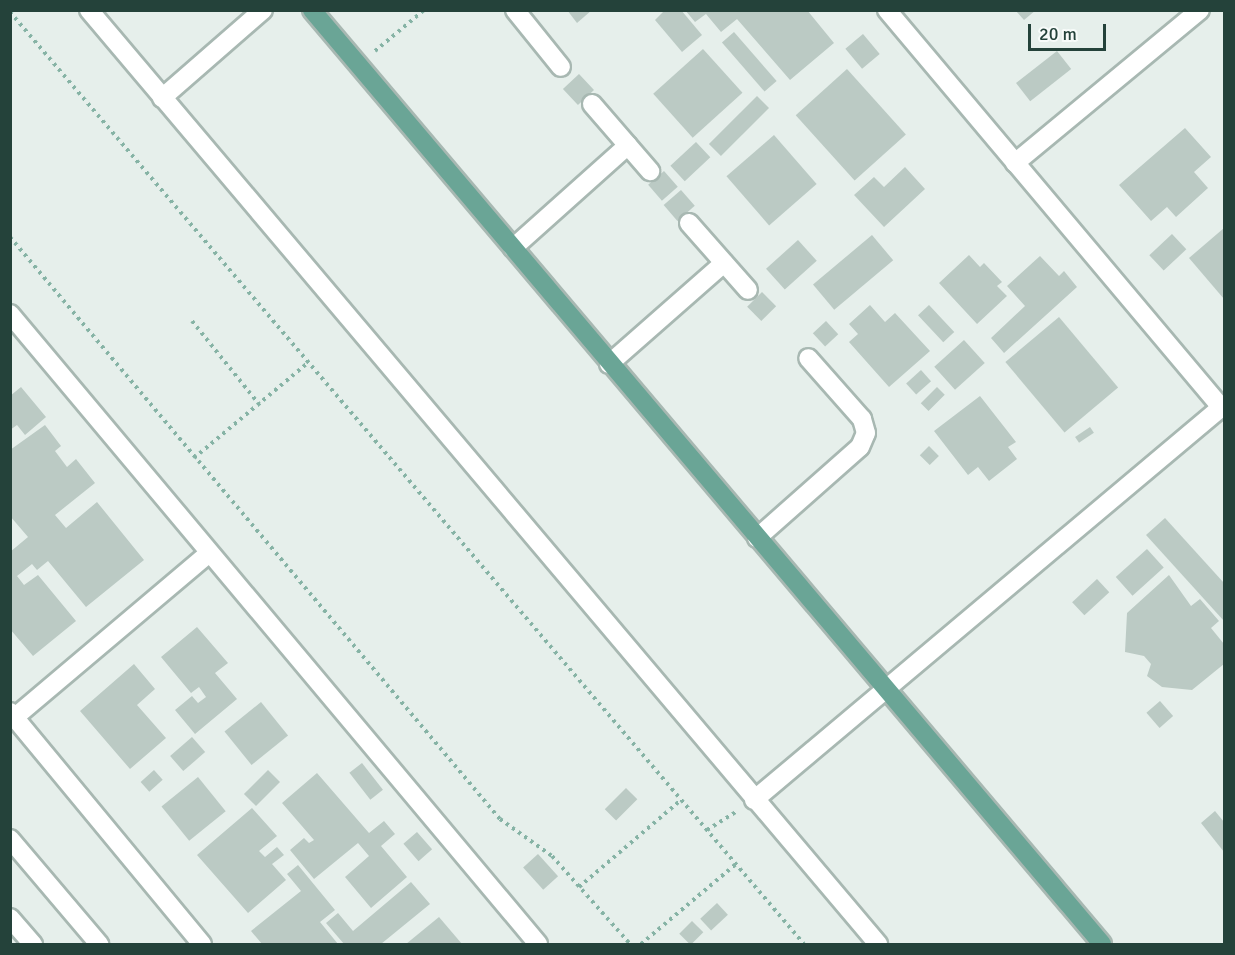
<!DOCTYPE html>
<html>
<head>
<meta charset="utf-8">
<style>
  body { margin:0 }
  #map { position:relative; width:1235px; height:955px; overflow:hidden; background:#e6efeb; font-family:Signika,sans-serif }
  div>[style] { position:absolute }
  .building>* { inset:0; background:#bbcac4; transform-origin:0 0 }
  .path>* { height:4px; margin-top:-2px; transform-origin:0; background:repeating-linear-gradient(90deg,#86b3a5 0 3px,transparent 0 7.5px) }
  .roads { filter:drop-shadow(2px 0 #a8b8b2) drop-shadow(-2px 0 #a8b8b2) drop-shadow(0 2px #a8b8b2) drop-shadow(0 -2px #a8b8b2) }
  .minor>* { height:18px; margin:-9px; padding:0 9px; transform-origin:9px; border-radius:9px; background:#fff }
  .major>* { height:18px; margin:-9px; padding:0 9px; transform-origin:9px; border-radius:9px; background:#6aa596 }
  span { translate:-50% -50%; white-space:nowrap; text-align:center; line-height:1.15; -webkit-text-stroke:6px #f7fbf9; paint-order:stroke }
  .frame { position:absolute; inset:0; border:12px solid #24423a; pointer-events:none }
  .scale { position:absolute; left:1028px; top:24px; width:78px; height:27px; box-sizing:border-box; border:3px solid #24423a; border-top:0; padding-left:8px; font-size:18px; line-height:21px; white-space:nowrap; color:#24423a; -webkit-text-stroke:4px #f7fbf9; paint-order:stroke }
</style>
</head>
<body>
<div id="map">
  <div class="building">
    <div style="clip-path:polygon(567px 10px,592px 10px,577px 23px)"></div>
    <div style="clip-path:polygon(665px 10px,681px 10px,702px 35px,682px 52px,655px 20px)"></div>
    <div style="clip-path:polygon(685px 10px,807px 10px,834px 43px,790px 80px,737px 19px,721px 32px,706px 14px,695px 22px)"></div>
    <div style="clip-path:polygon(1015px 10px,1036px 10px,1024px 20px)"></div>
    <div style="left:734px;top:32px;width:65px;height:16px;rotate:49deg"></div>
    <div style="left:863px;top:34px;width:26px;height:23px;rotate:50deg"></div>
    <div style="left:703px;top:49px;width:59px;height:67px;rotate:48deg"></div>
    <div style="left:1057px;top:51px;width:23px;height:52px;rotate:52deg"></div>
    <div style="left:847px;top:69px;width:88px;height:69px;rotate:48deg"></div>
    <div style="left:579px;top:74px;width:22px;height:22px;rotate:47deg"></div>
    <div style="left:757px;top:96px;width:17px;height:68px;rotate:45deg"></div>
    <div style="clip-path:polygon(1185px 128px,1211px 157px,1194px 172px,1208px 188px,1176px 217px,1167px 207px,1151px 221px,1119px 185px)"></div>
    <div style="left:774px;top:135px;width:65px;height:63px;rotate:49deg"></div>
    <div style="left:696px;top:142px;width:21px;height:35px;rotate:47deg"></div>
    <div style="clip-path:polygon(905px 167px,925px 189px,884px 227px,854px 195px,874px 177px,884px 187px)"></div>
    <div style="left:664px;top:171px;width:21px;height:21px;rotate:49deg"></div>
    <div style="left:681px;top:190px;width:21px;height:23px;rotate:49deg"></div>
    <div style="clip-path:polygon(1224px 228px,1224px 299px,1189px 258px)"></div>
    <div style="left:1172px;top:234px;width:21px;height:31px;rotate:47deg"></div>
    <div style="left:872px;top:235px;width:33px;height:77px;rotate:50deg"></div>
    <div style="left:798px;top:240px;width:28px;height:43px;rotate:48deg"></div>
    <div style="clip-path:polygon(969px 255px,980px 267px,984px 263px,1002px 282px,997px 286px,1007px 296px,977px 324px,939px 283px)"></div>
    <div style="clip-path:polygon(1040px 256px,1059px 276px,1064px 271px,1077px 287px,1004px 353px,991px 338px,1025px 306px,1007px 286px)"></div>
    <div style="left:762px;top:292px;width:20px;height:21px;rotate:45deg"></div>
    <div style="clip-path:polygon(870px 305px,885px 322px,895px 313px,930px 351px,889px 387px,849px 342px,858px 334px,849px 324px)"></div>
    <div style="left:929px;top:305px;width:37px;height:15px;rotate:47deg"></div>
    <div style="left:1059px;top:317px;width:92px;height:70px;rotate:50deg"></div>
    <div style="left:826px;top:321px;width:18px;height:18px;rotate:47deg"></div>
    <div style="left:964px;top:340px;width:31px;height:40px;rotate:48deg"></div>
    <div style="left:921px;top:370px;width:15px;height:20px;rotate:48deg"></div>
    <div style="clip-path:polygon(21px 387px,46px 417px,25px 435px,17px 425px,10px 430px,10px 396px)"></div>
    <div style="left:937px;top:387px;width:11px;height:23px;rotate:45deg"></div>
    <div style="clip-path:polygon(980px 396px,1016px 442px,1008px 447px,1017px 459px,989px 481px,978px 467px,968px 475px,934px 431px)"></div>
    <div style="clip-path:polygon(45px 425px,61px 446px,55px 451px,67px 467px,76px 459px,95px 483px,55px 515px,66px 528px,97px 502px,144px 560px,86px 607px,48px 561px,37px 570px,32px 564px,17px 576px,24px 585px,38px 575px,76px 621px,33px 656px,10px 629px,10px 552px,28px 537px,10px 516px,10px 450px)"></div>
    <div style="left:1090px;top:427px;width:7px;height:18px;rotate:56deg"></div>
    <div style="left:929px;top:446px;width:14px;height:13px;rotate:45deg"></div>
    <div style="clip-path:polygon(1165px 518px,1224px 583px,1224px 621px,1146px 535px)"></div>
    <div style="left:1147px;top:549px;width:25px;height:42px;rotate:48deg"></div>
    <div style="clip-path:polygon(1169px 575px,1191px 606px,1200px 599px,1219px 621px,1211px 628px,1224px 644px,1224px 664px,1192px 690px,1162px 687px,1147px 676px,1151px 664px,1144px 656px,1125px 652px,1127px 613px)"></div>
    <div style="left:1097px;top:579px;width:18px;height:34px;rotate:47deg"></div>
    <div style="clip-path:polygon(197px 627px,228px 663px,215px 673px,237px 699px,195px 734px,175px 710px,192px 696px,198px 703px,206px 697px,199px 687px,191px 693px,161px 657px)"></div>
    <div style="clip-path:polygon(134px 664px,155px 689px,137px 705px,166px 738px,130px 769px,80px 711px)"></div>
    <div style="left:1160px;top:701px;width:20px;height:18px;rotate:49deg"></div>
    <div style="left:261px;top:702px;width:43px;height:47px;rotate:51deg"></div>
    <div style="left:192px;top:737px;width:20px;height:29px;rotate:49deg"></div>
    <div style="left:362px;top:763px;width:34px;height:16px;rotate:52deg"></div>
    <div style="left:154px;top:770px;width:13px;height:18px;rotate:48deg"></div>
    <div style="left:268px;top:770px;width:17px;height:34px;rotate:45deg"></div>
    <div style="clip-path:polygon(317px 773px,369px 833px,384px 821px,395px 834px,381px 846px,407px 877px,371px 908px,345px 877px,369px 856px,358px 843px,314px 879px,290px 850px,304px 838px,309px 843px,314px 840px,282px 803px)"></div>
    <div style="left:198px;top:777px;width:44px;height:47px;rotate:51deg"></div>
    <div style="left:626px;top:788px;width:16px;height:30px;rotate:45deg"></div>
    <div style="clip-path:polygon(252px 808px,277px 836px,259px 851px,265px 857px,277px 847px,284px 855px,272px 864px,286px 880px,248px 913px,197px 855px)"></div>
    <div style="clip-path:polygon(1215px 811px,1224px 822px,1224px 852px,1201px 823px)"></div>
    <div style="left:417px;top:832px;width:23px;height:18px;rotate:49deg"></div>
    <div style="left:538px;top:854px;width:30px;height:20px;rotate:48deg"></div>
    <div style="clip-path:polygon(298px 865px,335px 910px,320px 922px,338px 944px,262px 944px,251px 931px,301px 891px,287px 874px)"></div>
    <div style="clip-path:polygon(411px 882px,430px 904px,381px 944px,344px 944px,326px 923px,338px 913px,353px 931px)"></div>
    <div style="left:717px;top:903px;width:16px;height:23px;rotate:47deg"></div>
    <div style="clip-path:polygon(439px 917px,462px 944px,406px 944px)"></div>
    <div style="left:692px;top:921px;width:16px;height:18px;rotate:45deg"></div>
  </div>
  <div class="path">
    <div style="left:10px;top:12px;width:1224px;rotate:49.57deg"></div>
    <div style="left:375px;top:51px;width:64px;rotate:-39.9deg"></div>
    <div style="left:10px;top:237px;width:761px;rotate:49.91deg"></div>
    <div style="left:500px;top:819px;width:64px;rotate:35.4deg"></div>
    <div style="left:552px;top:856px;width:118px;rotate:48.4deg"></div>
    <div style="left:192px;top:321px;width:107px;rotate:51.1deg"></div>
    <div style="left:194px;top:458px;width:150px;rotate:-39.9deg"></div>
    <div style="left:707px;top:830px;width:36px;rotate:-32deg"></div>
    <div style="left:579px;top:887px;width:134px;rotate:-40.5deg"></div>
    <div style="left:641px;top:944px;width:124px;rotate:-40.1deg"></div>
  </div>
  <div class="roads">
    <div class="minor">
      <div style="left:89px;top:10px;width:1223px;rotate:49.81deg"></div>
      <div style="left:515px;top:10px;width:73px;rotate:51.1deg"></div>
      <div style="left:887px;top:10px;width:519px;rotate:49.93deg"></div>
      <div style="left:162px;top:98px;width:134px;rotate:-41.1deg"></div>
      <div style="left:592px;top:104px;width:89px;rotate:49.1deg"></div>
      <div style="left:1015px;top:163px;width:240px;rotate:-39.6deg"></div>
      <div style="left:689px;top:223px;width:89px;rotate:48.6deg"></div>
      <div style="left:513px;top:248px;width:154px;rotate:-41.8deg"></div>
      <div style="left:10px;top:314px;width:822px;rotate:50.03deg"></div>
      <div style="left:609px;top:364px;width:153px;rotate:-41.3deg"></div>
      <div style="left:757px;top:538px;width:137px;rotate:-41.5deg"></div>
      <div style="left:860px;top:447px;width:15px;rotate:-67deg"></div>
      <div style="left:866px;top:433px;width:15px;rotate:-106deg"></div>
      <div style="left:862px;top:419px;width:81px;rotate:-131.5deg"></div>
      <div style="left:10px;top:712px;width:301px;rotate:50.4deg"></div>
      <div style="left:15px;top:717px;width:254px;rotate:-40.2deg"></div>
      <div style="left:754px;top:800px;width:614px;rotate:-40.04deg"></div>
      <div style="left:10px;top:839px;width:138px;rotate:49.7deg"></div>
      <div style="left:10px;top:918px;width:35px;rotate:49deg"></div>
    </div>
    <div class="major">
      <div style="left:312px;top:10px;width:1223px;rotate:49.77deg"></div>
    </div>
  </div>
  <div class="frame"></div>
  <div class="scale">20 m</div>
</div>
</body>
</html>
